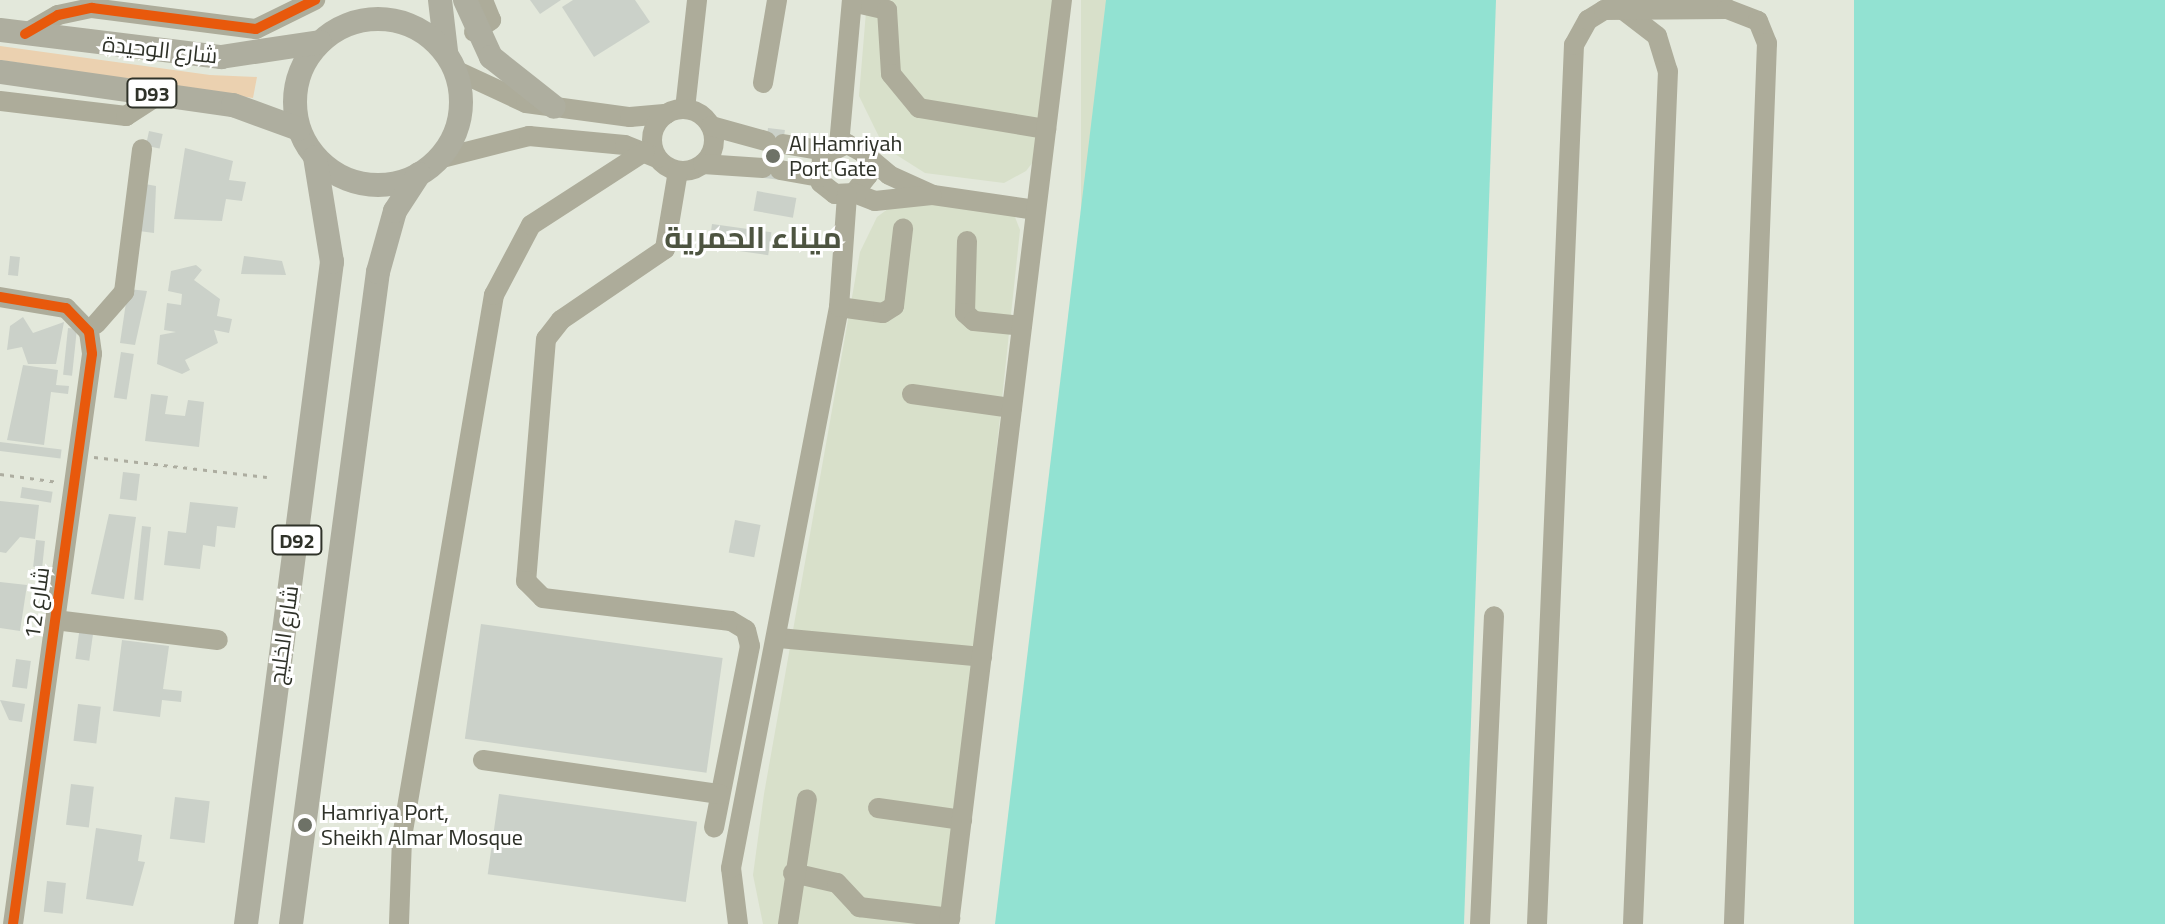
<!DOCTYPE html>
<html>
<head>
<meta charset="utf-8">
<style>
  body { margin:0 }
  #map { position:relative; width:2165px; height:924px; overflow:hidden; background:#e3e8db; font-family:Georgia,Cairo,serif }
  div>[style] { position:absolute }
  .built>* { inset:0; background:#d8e0ca; transform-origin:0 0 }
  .green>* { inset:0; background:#ebd1b0 }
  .water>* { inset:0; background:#92e2d2; transform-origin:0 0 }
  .building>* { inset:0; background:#cbd1c9; transform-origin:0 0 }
  .path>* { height:3px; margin-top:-1.5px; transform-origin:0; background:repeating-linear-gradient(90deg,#adada0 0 4px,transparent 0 10px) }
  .minor>* { height:20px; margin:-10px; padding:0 10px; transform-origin:10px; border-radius:10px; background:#adac9a }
  .minor>.ring { margin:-10px; padding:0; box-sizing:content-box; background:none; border:20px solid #adac9a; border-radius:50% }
  .major>* { height:24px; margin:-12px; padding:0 12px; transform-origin:12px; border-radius:12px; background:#aeae9f }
  .major>.ring { margin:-12px; padding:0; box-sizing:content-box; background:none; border:24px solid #aeae9f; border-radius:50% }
  .cycleway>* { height:10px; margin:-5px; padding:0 5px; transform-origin:5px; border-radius:5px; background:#e8590c }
  .dots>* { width:22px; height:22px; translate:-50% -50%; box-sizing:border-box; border:4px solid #fff; border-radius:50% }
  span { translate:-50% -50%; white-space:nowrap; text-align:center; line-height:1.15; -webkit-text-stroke:6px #fff; paint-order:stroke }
  .shield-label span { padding:2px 6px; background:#fff; border:2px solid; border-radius:6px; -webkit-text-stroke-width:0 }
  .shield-label { font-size:20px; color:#2f3229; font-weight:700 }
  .street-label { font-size:22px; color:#2f3229 }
  .poi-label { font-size:22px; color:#2f3229 }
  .left { translate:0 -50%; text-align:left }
  .district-label { font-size:30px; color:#4d5440; font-weight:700 }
</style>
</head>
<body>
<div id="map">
  <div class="built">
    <div style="clip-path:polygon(867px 0,1055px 0,1036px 158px,1026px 171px,1004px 183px,925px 173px,884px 147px,859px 96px)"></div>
    <div style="left:1081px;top:0;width:25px;height:931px"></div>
    <div style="clip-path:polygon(904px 197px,1013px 212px,1020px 230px,946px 924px,763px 924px,753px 875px,764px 794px,860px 252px,877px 217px)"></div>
  </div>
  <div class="green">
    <div style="clip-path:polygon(0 46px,210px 75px,257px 77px,253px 98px,0 60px)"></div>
  </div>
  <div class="water">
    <div style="clip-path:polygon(1106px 0,1496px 0,1464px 924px,995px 924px)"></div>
    <div style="left:1854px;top:0;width:311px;height:925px"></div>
  </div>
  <div class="building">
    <div style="clip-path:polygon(530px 0,561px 0,540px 14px)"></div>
    <div style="clip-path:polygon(573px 0,635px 0,650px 22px,594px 57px,562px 7px)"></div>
    <div style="left:768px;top:128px;width:17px;height:50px;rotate:7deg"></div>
    <div style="left:149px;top:131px;width:14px;height:15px;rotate:12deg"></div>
    <div style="clip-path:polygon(185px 148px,233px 161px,229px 180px,246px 182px,242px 201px,226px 199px,222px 221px,174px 219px)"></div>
    <div style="clip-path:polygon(145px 184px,156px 186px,154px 233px,139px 231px)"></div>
    <div style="left:757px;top:191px;width:40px;height:20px;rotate:10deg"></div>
    <div style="left:712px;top:224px;width:60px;height:23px;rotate:8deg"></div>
    <div style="left:10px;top:256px;width:10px;height:19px;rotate:6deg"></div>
    <div style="clip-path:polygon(244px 256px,282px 261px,286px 275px,241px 274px)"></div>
    <div style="clip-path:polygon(196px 265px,202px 270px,194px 280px,220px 299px,217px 316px,232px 319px,229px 333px,214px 330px,218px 343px,185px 360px,190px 370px,182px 374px,157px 364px,160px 335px,176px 332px,164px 330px,167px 303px,181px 305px,182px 294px,168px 291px,171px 271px)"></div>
    <div style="clip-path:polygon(128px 289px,147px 291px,135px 345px,120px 343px)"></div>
    <div style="clip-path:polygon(23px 317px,33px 333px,64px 322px,56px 364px,28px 364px,22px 347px,7px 350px,10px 326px)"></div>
    <div style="left:68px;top:328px;width:9px;height:47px;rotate:6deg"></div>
    <div style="left:121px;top:352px;width:13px;height:46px;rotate:9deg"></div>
    <div style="clip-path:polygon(23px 365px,58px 370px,56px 385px,69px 386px,68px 394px,51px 392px,44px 445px,7px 440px)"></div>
    <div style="clip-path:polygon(151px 394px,168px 396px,165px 414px,185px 416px,188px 400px,204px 402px,199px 447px,145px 441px)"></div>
    <div style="left:0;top:442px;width:62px;height:9px;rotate:7deg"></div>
    <div style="left:123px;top:472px;width:17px;height:27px;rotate:7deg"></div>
    <div style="left:22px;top:487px;width:31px;height:11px;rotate:9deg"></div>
    <div style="clip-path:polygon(0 501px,39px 505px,35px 539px,20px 537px,6px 553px,0 552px)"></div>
    <div style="clip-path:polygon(190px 502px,238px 507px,235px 528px,217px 526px,215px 547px,203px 545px,200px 569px,164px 565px,168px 531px,186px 533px)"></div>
    <div style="clip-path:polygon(109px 514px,136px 517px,124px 599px,91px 594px)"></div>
    <div style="left:735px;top:520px;width:26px;height:33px;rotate:11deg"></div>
    <div style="left:142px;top:526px;width:9px;height:74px;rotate:6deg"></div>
    <div style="left:36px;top:540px;width:9px;height:27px;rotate:6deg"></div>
    <div style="clip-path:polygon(0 582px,27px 585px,20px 631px,0 628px)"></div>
    <div style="left:481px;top:624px;width:244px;height:116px;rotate:8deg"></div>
    <div style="left:80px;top:626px;width:14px;height:33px;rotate:8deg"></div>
    <div style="clip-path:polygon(122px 640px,169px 646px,163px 689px,182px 691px,181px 702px,162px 700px,160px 717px,113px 711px)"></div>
    <div style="left:16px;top:659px;width:15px;height:28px;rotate:8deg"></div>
    <div style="clip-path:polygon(0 700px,25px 704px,22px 722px,9px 720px)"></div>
    <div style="left:78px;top:704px;width:23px;height:37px;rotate:7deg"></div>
    <div style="left:71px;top:784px;width:23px;height:41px;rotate:7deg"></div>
    <div style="left:499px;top:794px;width:200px;height:81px;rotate:8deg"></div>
    <div style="left:175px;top:797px;width:35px;height:42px;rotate:7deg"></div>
    <div style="clip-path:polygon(96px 828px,142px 835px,138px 861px,145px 862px,133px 906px,86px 899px)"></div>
    <div style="left:47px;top:881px;width:19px;height:31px;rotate:6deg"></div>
  </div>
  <div class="path">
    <div style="left:94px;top:457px;width:174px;rotate:6.6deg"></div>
    <div style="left:0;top:474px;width:59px;rotate:7.9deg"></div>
  </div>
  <div class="minor">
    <div style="left:852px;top:2px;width:36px;rotate:13deg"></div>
    <div style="left:887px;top:10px;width:64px;rotate:86.4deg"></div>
    <div style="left:891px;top:74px;width:44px;rotate:50.5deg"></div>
    <div style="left:919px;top:108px;width:129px;rotate:9.4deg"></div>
    <div style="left:1622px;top:9px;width:44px;rotate:37.6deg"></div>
    <div style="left:1657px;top:36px;width:37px;rotate:73deg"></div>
    <div style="left:1668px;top:71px;width:854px;rotate:92.35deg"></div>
    <div style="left:474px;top:32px;width:21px;rotate:-35deg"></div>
    <div style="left:491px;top:20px;width:22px;rotate:-112deg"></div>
    <div style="left:25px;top:34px;width:38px;rotate:-30deg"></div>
    <div style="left:58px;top:15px;width:35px;rotate:-12deg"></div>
    <div style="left:92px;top:8px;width:165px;rotate:7.3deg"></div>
    <div style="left:256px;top:29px;width:66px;rotate:-26.2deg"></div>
    <div style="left:455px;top:70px;width:78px;rotate:24.9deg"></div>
    <div style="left:526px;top:103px;width:105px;rotate:7.7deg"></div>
    <div style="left:630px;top:117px;width:37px;rotate:-5deg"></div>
    <div style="left:763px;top:83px;width:84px;rotate:-80.4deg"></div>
    <div style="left:0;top:101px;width:127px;rotate:6.8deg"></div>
    <div style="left:126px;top:116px;width:40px;rotate:-32.9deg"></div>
    <div style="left:685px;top:109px;width:110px;rotate:-83.7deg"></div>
    <div class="ring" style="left:652px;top:109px;width:42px;height:42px"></div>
    <div style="left:711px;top:126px;width:57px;rotate:15.3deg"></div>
    <div style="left:783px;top:144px;width:44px;rotate:9.2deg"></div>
    <div style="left:839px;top:145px;width:146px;rotate:-84.9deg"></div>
    <div style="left:438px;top:159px;width:94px;rotate:-14.2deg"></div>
    <div style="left:529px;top:136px;width:96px;rotate:5.4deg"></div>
    <div style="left:625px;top:145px;width:35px;rotate:22deg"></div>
    <div style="left:867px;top:159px;width:16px;rotate:86deg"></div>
    <div style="left:868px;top:175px;width:23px;rotate:128deg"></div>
    <div style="left:854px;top:193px;width:19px;rotate:177deg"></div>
    <div style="left:835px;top:194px;width:18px;rotate:-142deg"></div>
    <div style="left:821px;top:183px;width:27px;rotate:-88deg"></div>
    <div style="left:822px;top:156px;width:28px;rotate:-26deg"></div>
    <div style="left:847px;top:144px;width:17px;rotate:28deg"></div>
    <div style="left:862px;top:152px;width:35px;rotate:40deg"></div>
    <div style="left:889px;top:175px;width:48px;rotate:24.4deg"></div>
    <div style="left:933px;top:195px;width:104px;rotate:8.3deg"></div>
    <div style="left:703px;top:164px;width:60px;rotate:3.8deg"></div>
    <div style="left:780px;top:170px;width:40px;rotate:10deg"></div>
    <div style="left:678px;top:171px;width:79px;rotate:99.5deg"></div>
    <div style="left:665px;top:249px;width:126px;rotate:145.7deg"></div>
    <div style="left:561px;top:320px;width:24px;rotate:128deg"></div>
    <div style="left:546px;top:339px;width:243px;rotate:94.7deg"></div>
    <div style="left:526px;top:581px;width:24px;rotate:45deg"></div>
    <div style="left:543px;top:598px;width:189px;rotate:7deg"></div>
    <div style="left:731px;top:621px;width:17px;rotate:31deg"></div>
    <div style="left:746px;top:630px;width:16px;rotate:76deg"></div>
    <div style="left:750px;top:646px;width:185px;rotate:101.2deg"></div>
    <div style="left:854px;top:193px;width:22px;rotate:21deg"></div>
    <div style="left:875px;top:201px;width:57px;rotate:-6deg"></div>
    <div style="left:967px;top:241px;width:72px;rotate:91.6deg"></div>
    <div style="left:965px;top:313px;width:12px;rotate:42deg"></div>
    <div style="left:974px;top:321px;width:48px;rotate:5.9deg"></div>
    <div style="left:0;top:297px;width:67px;rotate:9.5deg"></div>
    <div style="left:66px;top:308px;width:33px;rotate:46deg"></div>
    <div style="left:89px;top:332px;width:22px;rotate:82deg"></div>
    <div style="left:92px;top:354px;width:575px;rotate:97.89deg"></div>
    <div style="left:839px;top:307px;width:44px;rotate:7.8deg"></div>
    <div style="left:883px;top:313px;width:13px;rotate:-32deg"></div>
    <div style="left:894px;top:306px;width:78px;rotate:-83.3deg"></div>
    <div style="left:96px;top:324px;width:43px;rotate:-48.8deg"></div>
    <div style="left:124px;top:292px;width:144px;rotate:-82.8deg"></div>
    <div style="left:912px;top:394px;width:101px;rotate:8deg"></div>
    <div style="left:55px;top:620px;width:164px;rotate:7deg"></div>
    <div style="left:779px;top:638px;width:204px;rotate:5.3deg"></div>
    <div style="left:483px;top:760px;width:239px;rotate:8.2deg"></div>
    <div style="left:878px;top:808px;width:85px;rotate:8.1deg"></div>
    <div style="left:793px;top:873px;width:45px;rotate:12.8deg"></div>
    <div style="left:837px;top:883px;width:33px;rotate:47deg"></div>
    <div style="left:859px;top:907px;width:92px;rotate:6.9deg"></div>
    <div style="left:399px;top:924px;width:87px;rotate:-88deg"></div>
    <div style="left:402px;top:837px;width:550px;rotate:-80.37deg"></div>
    <div style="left:494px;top:295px;width:79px;rotate:-62.1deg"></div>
    <div style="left:531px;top:225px;width:135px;rotate:-32.9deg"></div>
    <div style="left:738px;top:924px;width:56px;rotate:-97.1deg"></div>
    <div style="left:731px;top:868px;width:571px;rotate:-79.1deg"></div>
    <div style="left:839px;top:307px;width:112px;rotate:-85.9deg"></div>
    <div style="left:788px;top:924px;width:126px;rotate:-81.4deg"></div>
    <div style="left:949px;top:924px;width:931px;rotate:-83.03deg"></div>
    <div style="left:1480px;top:924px;width:308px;rotate:-87.4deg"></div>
    <div style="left:1537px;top:924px;width:880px;rotate:-87.59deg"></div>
    <div style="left:1574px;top:45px;width:29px;rotate:-61deg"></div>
    <div style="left:1588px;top:20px;width:19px;rotate:-32deg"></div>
    <div style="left:1604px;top:10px;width:123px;rotate:-0.5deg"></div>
    <div style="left:1727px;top:9px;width:33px;rotate:21deg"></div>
    <div style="left:1758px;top:21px;width:24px;rotate:68deg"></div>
    <div style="left:1767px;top:43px;width:882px;rotate:92.15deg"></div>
  </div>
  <div class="major">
    <div style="left:440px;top:0;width:51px;rotate:83.3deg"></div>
    <div style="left:465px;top:0;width:63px;rotate:65.5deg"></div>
    <div style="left:491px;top:57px;width:80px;rotate:38.4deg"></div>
    <div class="ring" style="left:295px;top:19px;width:142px;height:142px"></div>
    <div style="left:0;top:30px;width:223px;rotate:7deg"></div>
    <div style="left:221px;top:57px;width:100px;rotate:-8.6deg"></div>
    <div style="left:0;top:72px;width:235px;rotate:8.1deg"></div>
    <div style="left:233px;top:105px;width:70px;rotate:20deg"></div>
    <div style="left:246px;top:924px;width:668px;rotate:-82.6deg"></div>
    <div style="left:332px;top:262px;width:106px;rotate:-99.2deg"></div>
    <div style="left:291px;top:924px;width:658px;rotate:-82.4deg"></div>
    <div style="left:378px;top:272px;width:63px;rotate:-74.4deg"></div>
    <div style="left:395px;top:211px;width:44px;rotate:-57deg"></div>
  </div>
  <div class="cycleway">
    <div style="left:25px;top:34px;width:38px;rotate:-30deg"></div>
    <div style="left:58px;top:15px;width:35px;rotate:-12deg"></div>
    <div style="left:92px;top:8px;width:165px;rotate:7.3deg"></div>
    <div style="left:256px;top:29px;width:66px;rotate:-26.2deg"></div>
    <div style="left:0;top:297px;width:67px;rotate:9.5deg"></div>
    <div style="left:66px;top:308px;width:33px;rotate:46deg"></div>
    <div style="left:89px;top:332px;width:22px;rotate:82deg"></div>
    <div style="left:92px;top:354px;width:575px;rotate:97.89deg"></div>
  </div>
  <div class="dots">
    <div style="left:773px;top:156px;background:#6e7267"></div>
    <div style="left:305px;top:825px;background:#6e7267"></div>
  </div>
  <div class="shield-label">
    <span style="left:152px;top:93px">D93</span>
    <span style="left:297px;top:540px">D92</span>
  </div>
  <div class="street-label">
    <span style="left:160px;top:50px;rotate:6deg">شارع الوحيدة</span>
    <span style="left:37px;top:603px;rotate:-82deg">شارع 12</span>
    <span style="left:284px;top:635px;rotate:-82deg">شارع الخليج</span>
  </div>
  <div class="poi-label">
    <span class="left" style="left:789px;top:156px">Al Hamriyah<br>Port Gate</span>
    <span class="left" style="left:321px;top:825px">Hamriya Port,<br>Sheikh Almar Mosque</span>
  </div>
  <div class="district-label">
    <span style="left:753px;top:237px">ميناء الحمرية</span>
  </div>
</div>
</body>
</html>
